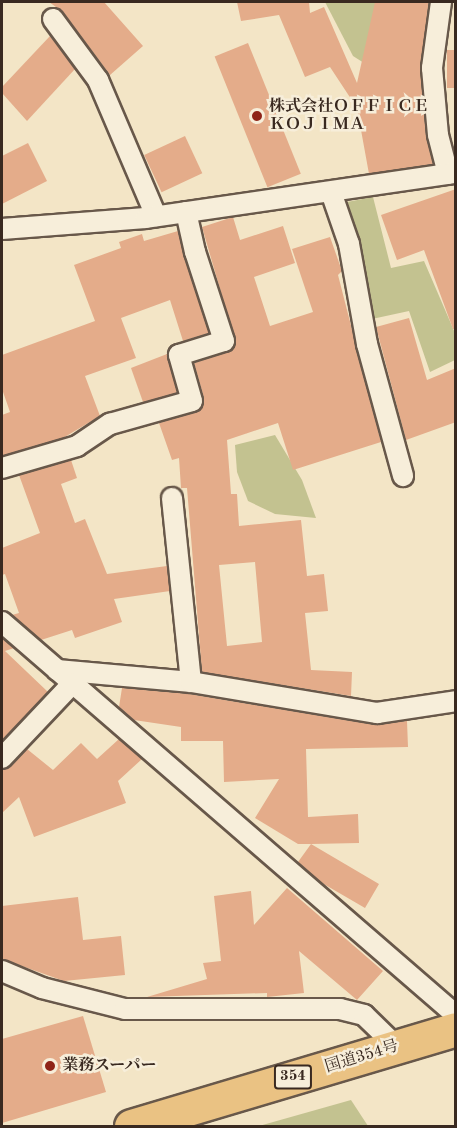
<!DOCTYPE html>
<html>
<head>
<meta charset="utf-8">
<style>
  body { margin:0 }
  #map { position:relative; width:457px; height:1128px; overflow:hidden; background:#f3e5c6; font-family:"Old Standard TT","Noto Serif JP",serif }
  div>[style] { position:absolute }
  .green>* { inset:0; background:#c3c290 }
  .building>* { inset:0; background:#e4ac8a; transform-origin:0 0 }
  .roads { filter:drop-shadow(2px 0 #68584a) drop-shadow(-2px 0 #68584a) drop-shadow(0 2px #68584a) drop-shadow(0 -2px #68584a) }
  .street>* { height:20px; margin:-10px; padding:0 10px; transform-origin:10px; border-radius:10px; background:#f7eeda }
  .highway>* { height:33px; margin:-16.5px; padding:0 16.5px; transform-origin:16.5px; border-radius:16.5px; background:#eac283 }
  .dots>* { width:16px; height:16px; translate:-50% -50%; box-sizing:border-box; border:3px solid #f7eeda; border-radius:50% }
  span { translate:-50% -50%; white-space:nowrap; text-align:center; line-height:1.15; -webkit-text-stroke:5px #f7eeda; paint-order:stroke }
  .shield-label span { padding:2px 4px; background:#f7eeda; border:2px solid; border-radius:4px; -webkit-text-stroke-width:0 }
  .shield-label { font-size:15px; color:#392920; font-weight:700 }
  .poi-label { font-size:16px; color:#392920; font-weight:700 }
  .left { translate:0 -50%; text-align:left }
  .street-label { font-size:16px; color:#392920 }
  .frame { position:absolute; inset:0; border:3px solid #392920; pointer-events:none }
</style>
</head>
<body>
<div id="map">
  <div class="green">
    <div style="clip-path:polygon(325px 2px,385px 2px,390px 48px,375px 70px,353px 56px)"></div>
    <div style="clip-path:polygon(373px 197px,391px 268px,424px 261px,455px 333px,455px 360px,430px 372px,409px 311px,372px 319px,342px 203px)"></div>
    <div style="clip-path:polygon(275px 435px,302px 480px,316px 518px,275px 514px,248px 501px,237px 472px,235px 445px)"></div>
    <div style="clip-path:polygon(351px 1100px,368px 1126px,259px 1126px)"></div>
  </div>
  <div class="building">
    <div style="clip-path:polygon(49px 2px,104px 2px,143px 46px,110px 75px,63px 12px)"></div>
    <div style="clip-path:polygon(237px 2px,309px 2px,310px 13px,324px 7px,357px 83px,375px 2px,429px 2px,420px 69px,426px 136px,433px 164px,369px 174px,357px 108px,330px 67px,305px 77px,279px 15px,241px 21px)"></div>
    <div style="clip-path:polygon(50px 36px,75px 69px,27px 121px,2px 93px,2px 87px)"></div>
    <div style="left:248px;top:43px;width:141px;height:36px;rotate:68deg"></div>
    <div style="left:447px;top:50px;width:9px;height:38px"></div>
    <div style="left:185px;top:136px;width:41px;height:45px;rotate:65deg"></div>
    <div style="clip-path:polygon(28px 143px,47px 181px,2px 204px,2px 156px)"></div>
    <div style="clip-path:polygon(456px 189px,456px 329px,453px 329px,424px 250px,397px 260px,381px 215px)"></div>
    <div style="clip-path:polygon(evenodd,233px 217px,240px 240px,283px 226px,295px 263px,254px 277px,270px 326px,313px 312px,292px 249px,330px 237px,342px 271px,338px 275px,381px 442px,293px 470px,278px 423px,227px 440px,231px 494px,237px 494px,239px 526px,301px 520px,307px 576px,324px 574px,328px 611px,305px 613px,311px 670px,352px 672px,351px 696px,202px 672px,187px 488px,181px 488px,179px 458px,172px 460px,159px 423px,201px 409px,204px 398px,194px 363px,228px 352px,236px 344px,202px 227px,233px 217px,255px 562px,262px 642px,227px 646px,219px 565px,255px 562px)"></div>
    <div style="clip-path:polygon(178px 231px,209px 333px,183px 341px,170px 300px,121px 318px,136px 358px,85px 376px,100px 416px,63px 438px,2px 456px,2px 415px,10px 412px,2px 389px,2px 355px,95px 321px,74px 265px,121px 248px,119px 242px,142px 234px,144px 241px)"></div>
    <div style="clip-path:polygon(409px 318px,427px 380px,456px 368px,456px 422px,406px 440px,376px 327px)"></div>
    <div style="clip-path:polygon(167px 354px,177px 393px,143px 402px,131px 368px)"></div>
    <div style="clip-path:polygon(71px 460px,77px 478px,61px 484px,75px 523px,85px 519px,107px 574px,167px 566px,170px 591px,114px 599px,122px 622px,75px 638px,72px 630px,41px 640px,12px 615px,19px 613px,5px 574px,2px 575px,2px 548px,40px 533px,19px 475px)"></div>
    <div style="clip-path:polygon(2px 637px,14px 648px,5px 651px,48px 692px,2px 741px)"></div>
    <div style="clip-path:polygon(122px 688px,189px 694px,375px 725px,407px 721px,408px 747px,306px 749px,308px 817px,358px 814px,359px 843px,311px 844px,379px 884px,365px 908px,322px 883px,298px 862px,311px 844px,298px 844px,255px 818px,279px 779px,224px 782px,223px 741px,181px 741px,181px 727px,134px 720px,119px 707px)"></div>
    <div style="clip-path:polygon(119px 739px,142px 759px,118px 781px,126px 803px,34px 837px,19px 797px,2px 813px,2px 770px,10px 767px,27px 749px,53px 770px,81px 743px,97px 759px)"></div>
    <div style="clip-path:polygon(287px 888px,383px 971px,357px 1000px,299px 951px,304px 993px,267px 997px,267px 993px,147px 997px,207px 979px,203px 963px,221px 961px,214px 896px,251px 891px,254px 925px)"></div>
    <div style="clip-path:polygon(78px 897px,83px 940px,121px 936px,125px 975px,64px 981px,2px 959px,2px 906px)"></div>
    <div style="clip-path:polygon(83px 1016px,106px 1092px,2px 1123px,2px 1039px)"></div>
  </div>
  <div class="roads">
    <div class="street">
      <div style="left:441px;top:2px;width:67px;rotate:97.8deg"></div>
      <div style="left:432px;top:68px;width:67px;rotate:84.9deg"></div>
      <div style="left:438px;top:135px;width:40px;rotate:75.6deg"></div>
      <div style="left:53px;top:19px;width:76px;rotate:53.6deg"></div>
      <div style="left:98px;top:80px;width:148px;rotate:66.9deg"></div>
      <div style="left:331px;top:192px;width:55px;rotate:70.9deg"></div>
      <div style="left:349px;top:244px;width:102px;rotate:79.8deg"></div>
      <div style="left:367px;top:344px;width:137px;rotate:74.7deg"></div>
      <div style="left:2px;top:229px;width:144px;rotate:-4.4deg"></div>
      <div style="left:146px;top:218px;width:313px;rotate:-8.3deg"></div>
      <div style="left:2px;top:468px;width:78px;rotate:-16.3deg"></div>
      <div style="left:77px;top:446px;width:40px;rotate:-34deg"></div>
      <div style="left:110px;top:424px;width:85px;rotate:-15.7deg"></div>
      <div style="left:192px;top:401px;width:48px;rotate:-105.8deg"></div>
      <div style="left:179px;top:355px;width:47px;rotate:-17.3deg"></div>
      <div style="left:224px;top:341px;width:94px;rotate:-108deg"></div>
      <div style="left:195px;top:252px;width:41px;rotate:-102.7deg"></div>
      <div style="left:2px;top:622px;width:600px;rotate:40.88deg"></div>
      <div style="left:57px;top:670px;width:135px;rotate:5.1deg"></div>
      <div style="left:191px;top:682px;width:185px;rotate:-95.9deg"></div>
      <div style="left:191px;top:682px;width:189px;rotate:9.5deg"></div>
      <div style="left:377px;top:713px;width:80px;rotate:-8.6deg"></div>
      <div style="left:2px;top:758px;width:103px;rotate:-46.6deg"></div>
      <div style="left:2px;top:971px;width:43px;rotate:23deg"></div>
      <div style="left:42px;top:988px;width:86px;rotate:14.2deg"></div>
      <div style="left:125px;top:1009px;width:215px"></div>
      <div style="left:340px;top:1009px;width:25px;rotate:14deg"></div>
      <div style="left:364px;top:1015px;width:45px;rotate:44.1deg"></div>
    </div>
    <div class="highway">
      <div style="left:131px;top:1126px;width:339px;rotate:-16.6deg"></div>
    </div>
  </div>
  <div class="dots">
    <div style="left:257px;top:116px;background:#8f2418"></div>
    <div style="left:50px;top:1066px;background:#8f2418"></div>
  </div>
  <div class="shield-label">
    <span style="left:293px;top:1077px">354</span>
  </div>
  <div class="poi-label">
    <span class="left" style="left:269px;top:116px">株式会社ＯＦＦＩＣＥ<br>ＫＯＪＩＭＡ</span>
    <span class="left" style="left:62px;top:1066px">業務スーパー</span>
  </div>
  <div class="street-label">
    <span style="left:362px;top:1057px;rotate:-17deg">国道354号</span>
  </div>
  <div class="frame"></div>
</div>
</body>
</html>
